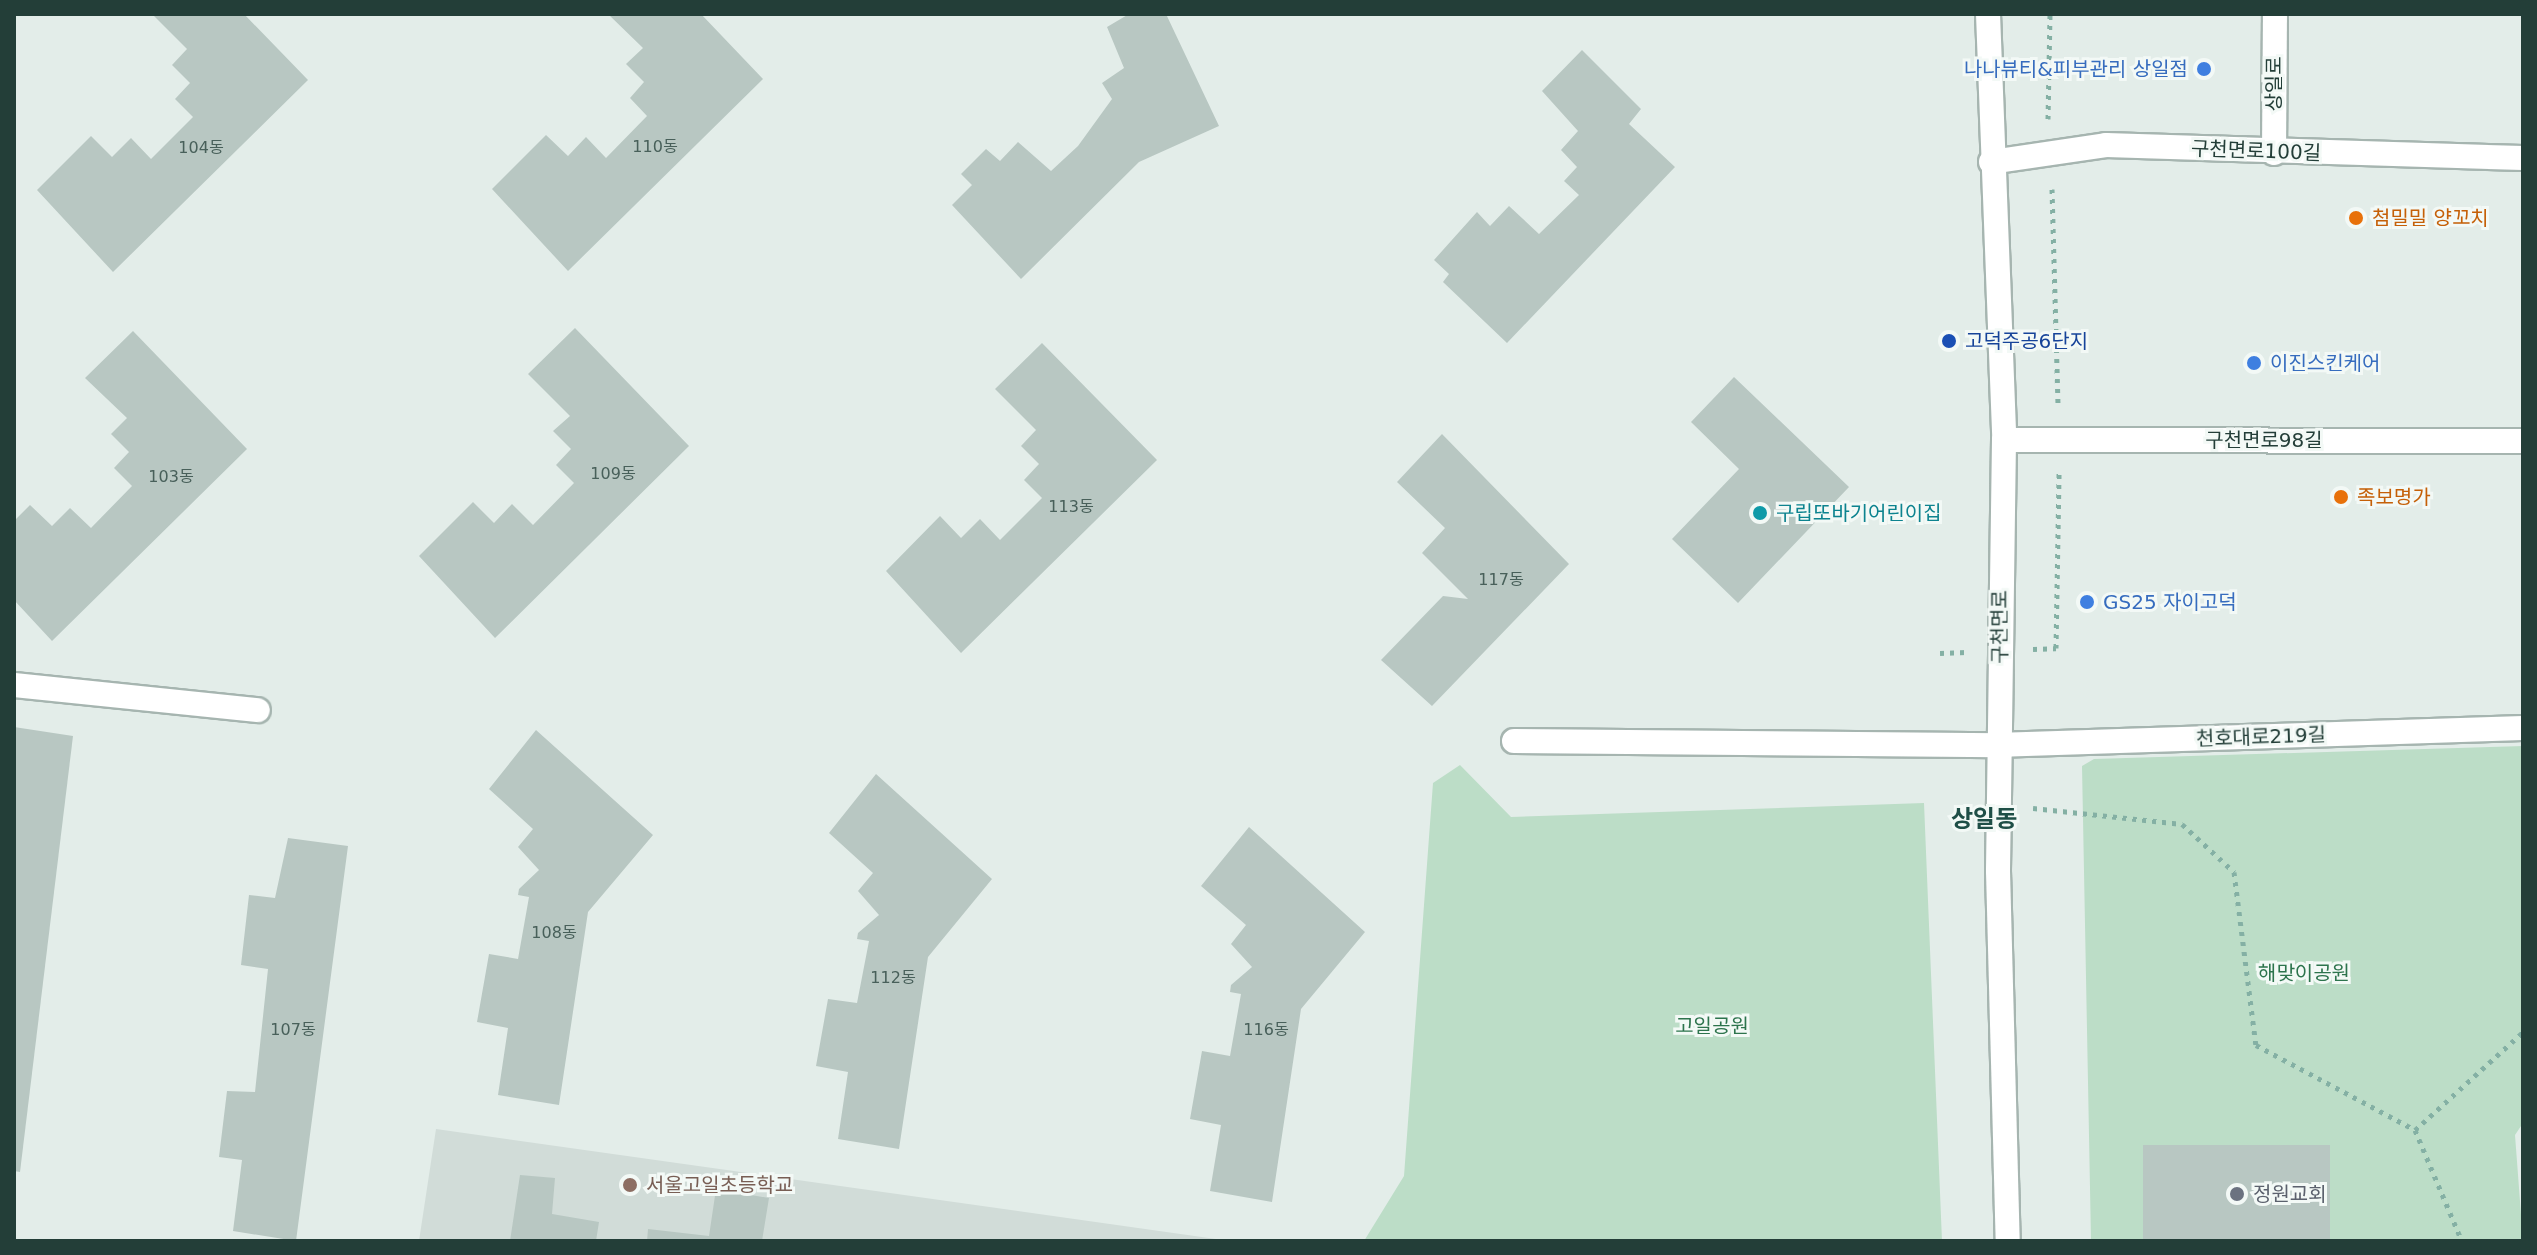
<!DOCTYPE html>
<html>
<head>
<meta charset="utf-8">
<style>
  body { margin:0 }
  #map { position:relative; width:2537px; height:1255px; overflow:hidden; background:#e3ede9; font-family:"DejaVu Sans","Noto Sans KR",sans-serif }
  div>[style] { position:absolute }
  .built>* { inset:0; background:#d1dcd8 }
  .green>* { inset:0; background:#bcddc7 }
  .building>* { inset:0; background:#b8c7c2; transform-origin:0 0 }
  .path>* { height:5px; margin-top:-2.5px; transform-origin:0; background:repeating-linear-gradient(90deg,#84b0a4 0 4px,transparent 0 10px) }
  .roads { filter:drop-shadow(2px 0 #a6b5b0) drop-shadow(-2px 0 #a6b5b0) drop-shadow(0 2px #a6b5b0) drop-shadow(0 -2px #a6b5b0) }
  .minor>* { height:24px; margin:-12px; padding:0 12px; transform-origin:12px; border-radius:12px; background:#fff }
  .dots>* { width:22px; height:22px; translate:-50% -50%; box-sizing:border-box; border:4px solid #f3f9f6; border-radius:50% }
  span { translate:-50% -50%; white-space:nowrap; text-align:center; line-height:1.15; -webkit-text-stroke:6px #f3f9f6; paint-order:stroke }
  .number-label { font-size:16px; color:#48605a }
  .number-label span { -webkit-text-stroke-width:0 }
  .shop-label { font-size:20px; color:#366cbe }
  .right { translate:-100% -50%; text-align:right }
  .left { translate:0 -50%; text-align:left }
  .street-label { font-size:20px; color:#233e38 }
  .food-label { font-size:20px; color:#c56008 }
  .transit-label { font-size:20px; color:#164399 }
  .culture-label { font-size:20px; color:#0d838f }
  .park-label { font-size:20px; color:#2d744d }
  .education-label { font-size:20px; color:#785e54 }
  .worship-label { font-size:20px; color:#5b616d }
  .quarter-label { font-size:24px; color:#1f4f47; font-weight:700 }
  .frame { position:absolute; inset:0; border:16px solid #233e38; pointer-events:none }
</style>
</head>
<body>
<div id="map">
  <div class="built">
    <div style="clip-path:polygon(436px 1129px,1230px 1241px,419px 1241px)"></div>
  </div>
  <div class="green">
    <div style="clip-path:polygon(2523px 746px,2523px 1123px,2515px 1135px,2523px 1241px,2091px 1241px,2082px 766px,2094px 759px)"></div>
    <div style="clip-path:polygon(1460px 765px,1511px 817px,1924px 803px,1942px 1241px,1364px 1241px,1404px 1176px,1433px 783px)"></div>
  </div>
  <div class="building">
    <div style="clip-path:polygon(152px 14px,244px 14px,308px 80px,113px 272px,37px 190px,91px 136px,112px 157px,131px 138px,151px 159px,193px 117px,175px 99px,190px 83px,172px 65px,187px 49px)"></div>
    <div style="clip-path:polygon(608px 14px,701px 14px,763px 79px,568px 271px,492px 189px,546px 135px,568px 156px,586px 137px,606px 158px,647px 116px,630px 98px,644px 82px,626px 64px,643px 48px)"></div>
    <div style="clip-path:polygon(1129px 14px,1166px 14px,1219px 126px,1139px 162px,1021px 279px,952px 205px,972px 185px,961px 174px,986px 149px,1000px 161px,1018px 142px,1051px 171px,1078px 146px,1112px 99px,1102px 83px,1124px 68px,1107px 27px)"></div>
    <div style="clip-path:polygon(1582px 50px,1641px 109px,1629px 124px,1675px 167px,1507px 343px,1443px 282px,1449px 274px,1434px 260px,1477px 212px,1490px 226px,1509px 206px,1539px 234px,1579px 195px,1564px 181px,1577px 167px,1561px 150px,1578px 131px,1542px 91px)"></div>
    <div style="clip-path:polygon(575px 328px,689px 446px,495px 638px,419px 556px,473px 502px,494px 523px,512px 504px,533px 525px,574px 483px,556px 465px,571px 449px,553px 431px,570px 416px,528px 374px)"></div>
    <div style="clip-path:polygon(133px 331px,247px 449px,52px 641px,14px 600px,14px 521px,30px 505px,52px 526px,70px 508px,91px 528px,132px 486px,114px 468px,129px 452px,111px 434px,127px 418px,85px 378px)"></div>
    <div style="clip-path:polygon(1042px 343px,1157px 460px,961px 653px,886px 571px,940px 516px,961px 538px,980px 519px,1000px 540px,1042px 498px,1024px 480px,1039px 464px,1021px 446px,1036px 430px,995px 389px)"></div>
    <div style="clip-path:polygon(1734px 377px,1849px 487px,1738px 603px,1672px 539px,1739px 469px,1691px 422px)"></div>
    <div style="clip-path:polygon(1442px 434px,1569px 564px,1432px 706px,1381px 660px,1443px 596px,1468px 599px,1422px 553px,1445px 528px,1397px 482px)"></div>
    <div style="clip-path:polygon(14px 727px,73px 736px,20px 1172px,14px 1171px)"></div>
    <div style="clip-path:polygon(536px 730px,653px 835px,588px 912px,559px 1105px,498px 1095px,508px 1028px,477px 1022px,489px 954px,518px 959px,529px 897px,518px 895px,519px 889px,539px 870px,518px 847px,533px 829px,489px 789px)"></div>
    <div style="clip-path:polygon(876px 774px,992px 879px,928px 957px,899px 1149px,838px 1139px,848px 1072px,816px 1066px,828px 999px,857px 1003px,869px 941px,857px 939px,858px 933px,879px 915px,858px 891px,873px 873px,829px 833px)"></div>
    <div style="clip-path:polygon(1249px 827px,1365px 932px,1301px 1009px,1272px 1202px,1210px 1191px,1221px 1125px,1190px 1119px,1202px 1051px,1230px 1056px,1241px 994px,1230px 992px,1231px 985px,1252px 967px,1231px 944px,1246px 925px,1201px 886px)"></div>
    <div style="clip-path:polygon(288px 838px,348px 846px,296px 1241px,233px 1231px,242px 1160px,219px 1157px,227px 1091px,255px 1092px,268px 969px,241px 965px,249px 895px,275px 898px)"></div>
    <div style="left:2330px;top:1145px;width:96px;height:187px;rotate:90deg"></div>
    <div style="clip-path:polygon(520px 1175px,555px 1178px,552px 1214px,599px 1222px,596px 1241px,510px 1241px)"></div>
    <div style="clip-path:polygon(716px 1189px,769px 1198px,762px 1241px,647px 1241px,648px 1229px,709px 1236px)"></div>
  </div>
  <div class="path">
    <div style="left:2048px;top:119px;width:105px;rotate:-88.9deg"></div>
    <div style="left:2052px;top:189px;width:217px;rotate:88.4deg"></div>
    <div style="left:2033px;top:649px;width:23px;rotate:-2deg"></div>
    <div style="left:2056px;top:648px;width:176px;rotate:-89deg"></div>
    <div style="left:1940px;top:653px;width:27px;rotate:-2deg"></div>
    <div style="left:2033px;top:808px;width:150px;rotate:6.1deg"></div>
    <div style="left:2182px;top:824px;width:71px;rotate:42.7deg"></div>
    <div style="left:2234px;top:872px;width:174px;rotate:82.8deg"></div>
    <div style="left:2256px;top:1045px;width:180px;rotate:28.1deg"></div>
    <div style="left:2415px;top:1130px;width:121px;rotate:67.1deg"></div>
    <div style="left:2415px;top:1130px;width:146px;rotate:-42.2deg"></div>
  </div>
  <div class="roads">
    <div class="minor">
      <div style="left:1988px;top:14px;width:426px;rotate:87.8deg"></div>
      <div style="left:2004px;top:440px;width:431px;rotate:90.8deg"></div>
      <div style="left:1998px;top:871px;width:370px;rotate:88.5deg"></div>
      <div style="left:2274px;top:153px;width:139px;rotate:-89.6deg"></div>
      <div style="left:1991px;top:162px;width:116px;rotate:-8.4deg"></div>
      <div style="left:2106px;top:145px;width:417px;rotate:1.8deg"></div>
      <div style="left:2004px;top:440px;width:519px;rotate:0.11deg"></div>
      <div style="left:14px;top:685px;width:245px;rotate:5.9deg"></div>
      <div style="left:1514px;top:741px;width:485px;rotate:0.5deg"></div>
      <div style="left:1999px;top:745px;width:524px;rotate:-1.86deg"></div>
    </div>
  </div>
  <div class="dots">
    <div style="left:2204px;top:69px;background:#3f7fe0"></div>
    <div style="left:2356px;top:218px;background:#e8710a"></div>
    <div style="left:1949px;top:341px;background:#1a4fb4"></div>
    <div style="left:2254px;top:363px;background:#3f7fe0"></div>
    <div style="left:2341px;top:497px;background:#e8710a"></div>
    <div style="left:1760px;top:513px;background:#0f9aa8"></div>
    <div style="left:2087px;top:602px;background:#3f7fe0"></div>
    <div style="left:630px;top:1185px;background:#8d6e63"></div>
    <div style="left:2237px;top:1194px;background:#6b7280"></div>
  </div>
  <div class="number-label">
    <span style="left:655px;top:147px">110동</span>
    <span style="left:201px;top:148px">104동</span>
    <span style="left:613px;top:474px">109동</span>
    <span style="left:171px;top:477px">103동</span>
    <span style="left:1071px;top:507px">113동</span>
    <span style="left:1501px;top:580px">117동</span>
    <span style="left:554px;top:933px">108동</span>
    <span style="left:893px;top:978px">112동</span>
    <span style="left:293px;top:1030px">107동</span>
    <span style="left:1266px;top:1030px">116동</span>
  </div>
  <div class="shop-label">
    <span class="right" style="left:2188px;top:69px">나나뷰티&amp;피부관리 상일점</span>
    <span class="left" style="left:2270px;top:363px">이진스킨케어</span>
    <span class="left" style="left:2103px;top:602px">GS25 자이고덕</span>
  </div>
  <div class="street-label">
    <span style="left:2274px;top:84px;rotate:-90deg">상일로</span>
    <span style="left:2256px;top:151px;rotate:2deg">구천면로100길</span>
    <span style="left:2264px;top:440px">구천면로98길</span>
    <span style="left:2000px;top:627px;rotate:-90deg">구천면로</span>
    <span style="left:2261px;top:737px;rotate:-2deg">천호대로219길</span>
  </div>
  <div class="food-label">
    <span class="left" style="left:2372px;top:218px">첨밀밀 양꼬치</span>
    <span class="left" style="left:2357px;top:497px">족보명가</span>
  </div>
  <div class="transit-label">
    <span class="left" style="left:1965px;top:341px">고덕주공6단지</span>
  </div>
  <div class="culture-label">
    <span class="left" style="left:1776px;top:513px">구립또바기어린이집</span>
  </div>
  <div class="park-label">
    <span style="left:2304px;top:973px">해맞이공원</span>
    <span style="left:1712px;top:1026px">고일공원</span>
  </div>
  <div class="education-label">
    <span class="left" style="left:646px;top:1185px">서울고일초등학교</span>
  </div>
  <div class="worship-label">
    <span class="left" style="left:2253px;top:1194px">정원교회</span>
  </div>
  <div class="quarter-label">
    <span style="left:1984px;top:820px">상일동</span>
  </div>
  <div class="frame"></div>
</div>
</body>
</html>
